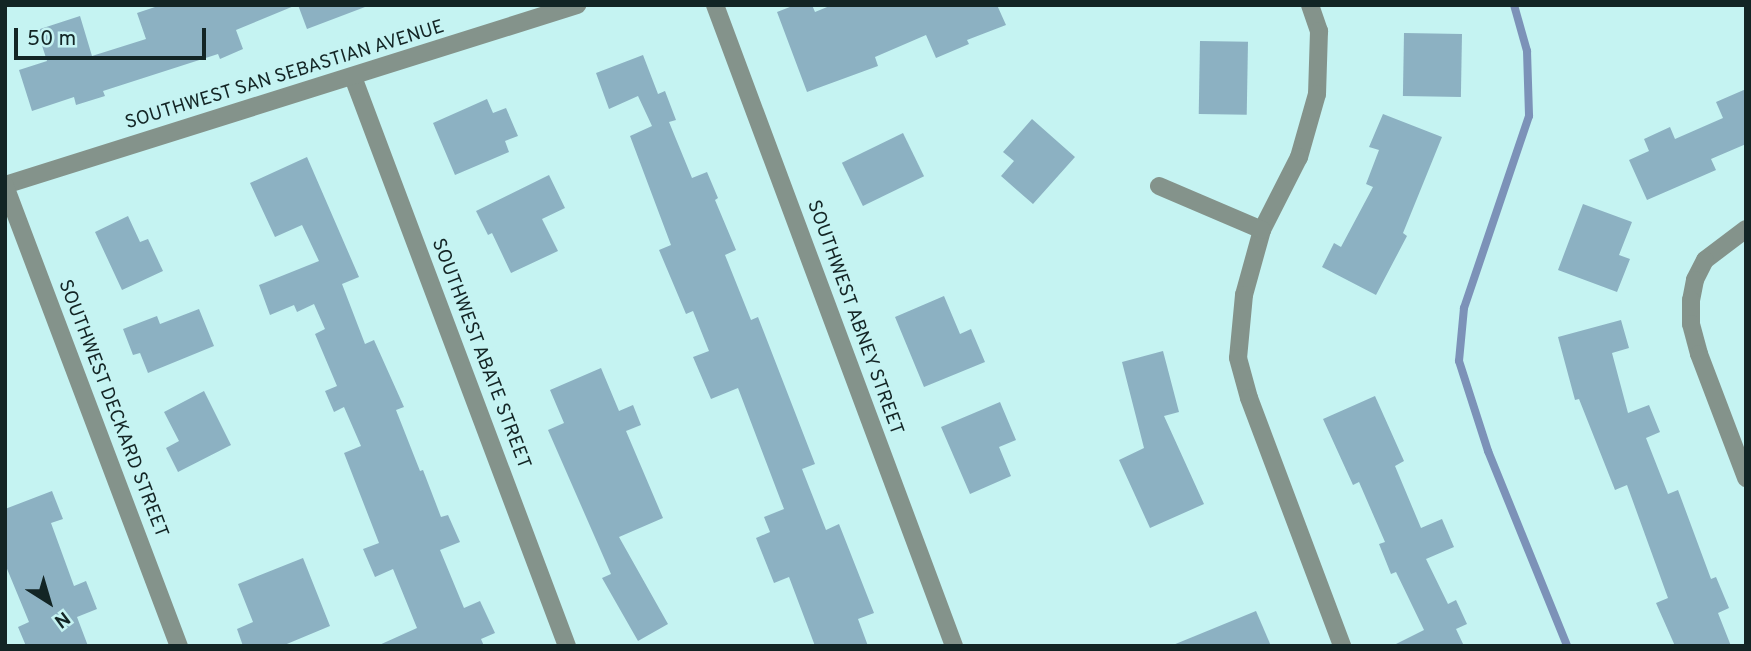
<!DOCTYPE html>
<html>
<head>
<meta charset="utf-8">
<style>
  body { margin:0 }
  #map { position:relative; width:1751px; height:651px; overflow:hidden; background:#c5f3f2; font-family:Overpass,sans-serif }
  div>[style] { position:absolute }
  .stream>* { height:8px; margin:-4px; padding:0 4px; transform-origin:4px; border-radius:4px; background:#7c92b8 }
  .building>* { inset:0; background:#8cb1c2; transform-origin:0 0 }
  .minor>* { height:18px; margin:-9px; padding:0 9px; transform-origin:9px; border-radius:9px; background:#84938b }
  span { translate:-50% -50%; white-space:nowrap; text-align:center; line-height:1.15; -webkit-text-stroke:6px #c5f3f2; paint-order:stroke }
  .street-label { font-size:19px; color:#132525 }
  .frame { position:absolute; inset:0; border:7px solid #132525; pointer-events:none }
  .north { position:absolute; left:14px; top:567px; width:70px; height:70px; -webkit-text-stroke:5px #c5f3f2; paint-order:stroke; rotate:143deg; font-size:19px; font-weight:700; line-height:28px; text-align:center; color:#132525 }
  .north::after { content:''; display:block; margin:auto; width:24px; height:32px; background:#132525; clip-path:polygon(50% 0,100% 100%,50% 72%,0 100%) }
  .scale { position:absolute; left:14px; top:28px; width:192px; height:32px; box-sizing:border-box; border:4px solid #132525; border-top:0; padding-left:9px; font-size:21px; line-height:24px; white-space:nowrap; color:#132525; -webkit-text-stroke:5px #c5f3f2; paint-order:stroke }
</style>
</head>
<body>
<div id="map">
  <div class="stream">
    <div style="left:1514px;top:5px;width:48px;rotate:74.2deg"></div>
    <div style="left:1527px;top:51px;width:65px;rotate:88.2deg"></div>
    <div style="left:1529px;top:116px;width:203px;rotate:108.7deg"></div>
    <div style="left:1464px;top:308px;width:53px;rotate:95.4deg"></div>
    <div style="left:1459px;top:361px;width:95px;rotate:72.1deg"></div>
    <div style="left:1488px;top:451px;width:210px;rotate:67.9deg"></div>
  </div>
  <div class="building">
    <div style="clip-path:polygon(161px 5px,294px 6px,236px 30px,243px 49px,220px 59px,218px 54px,103px 91px,105px 96px,76px 105px,74px 97px,32px 111px,19px 70px,47px 61px,37px 30px,80px 16px,92px 56px,146px 39px,137px 13px)"></div>
    <div style="clip-path:polygon(298px 5px,364px 5px,365px 7px,307px 29px)"></div>
    <div style="clip-path:polygon(795px 5px,812px 5px,815px 12px,832px 5px,997px 5px,1006px 25px,967px 40px,969px 44px,936px 58px,926px 35px,875px 57px,878px 66px,807px 92px,777px 12px)"></div>
    <div style="left:1404px;top:33px;width:58px;height:63px;rotate:1deg"></div>
    <div style="left:1200px;top:41px;width:48px;height:73px;rotate:1deg"></div>
    <div style="clip-path:polygon(643px 55px,658px 94px,665px 91px,676px 120px,669px 122px,692px 178px,707px 172px,718px 198px,715px 200px,736px 250px,725px 255px,751px 320px,758px 317px,815px 464px,802px 469px,826px 530px,839px 524px,874px 613px,858px 619px,868px 646px,815px 646px,789px 577px,774px 583px,756px 538px,770px 532px,764px 517px,784px 509px,738px 388px,711px 399px,693px 357px,709px 351px,693px 311px,686px 314px,659px 250px,671px 245px,630px 136px,652px 126px,638px 96px,609px 109px,596px 73px)"></div>
    <div style="clip-path:polygon(1746px 89px,1746px 144px,1711px 159px,1716px 170px,1647px 200px,1629px 160px,1649px 151px,1644px 139px,1670px 127px,1675px 139px,1723px 118px,1716px 102px)"></div>
    <div style="clip-path:polygon(487px 99px,493px 113px,506px 108px,518px 136px,505px 141px,509px 152px,455px 175px,433px 123px)"></div>
    <div style="clip-path:polygon(1383px 114px,1442px 137px,1403px 233px,1407px 236px,1376px 295px,1322px 267px,1334px 243px,1341px 247px,1373px 187px,1366px 184px,1379px 150px,1369px 147px)"></div>
    <div style="clip-path:polygon(1032px 119px,1075px 157px,1033px 204px,1001px 176px,1014px 161px,1003px 152px)"></div>
    <div style="left:903px;top:133px;width:48px;height:68px;rotate:64deg"></div>
    <div style="clip-path:polygon(307px 157px,359px 277px,342px 284px,365px 344px,374px 340px,404px 407px,396px 410px,420px 471px,423px 470px,441px 517px,448px 515px,460px 542px,440px 550px,464px 608px,480px 601px,495px 633px,481px 639px,484px 646px,377px 646px,417px 628px,393px 569px,375px 577px,363px 549px,379px 543px,344px 453px,361px 446px,344px 407px,334px 412px,325px 391px,337px 386px,315px 334px,325px 329px,314px 304px,297px 312px,294px 305px,270px 315px,259px 285px,319px 261px,302px 225px,275px 237px,250px 183px)"></div>
    <div style="clip-path:polygon(549px 175px,565px 208px,542px 219px,558px 251px,511px 273px,492px 233px,488px 235px,476px 211px)"></div>
    <div style="clip-path:polygon(1583px 204px,1632px 222px,1619px 255px,1630px 259px,1617px 292px,1558px 270px)"></div>
    <div style="clip-path:polygon(128px 216px,140px 242px,148px 239px,163px 271px,122px 290px,95px 232px)"></div>
    <div style="clip-path:polygon(944px 296px,960px 334px,971px 329px,985px 362px,924px 387px,895px 317px)"></div>
    <div style="clip-path:polygon(199px 309px,214px 346px,148px 373px,140px 353px,133px 355px,123px 329px,157px 316px,160px 324px)"></div>
    <div style="clip-path:polygon(1621px 320px,1629px 348px,1612px 353px,1628px 413px,1649px 405px,1660px 432px,1646px 438px,1668px 494px,1678px 490px,1711px 579px,1716px 577px,1729px 608px,1718px 613px,1731px 646px,1675px 646px,1656px 603px,1668px 598px,1627px 485px,1615px 490px,1579px 399px,1575px 400px,1558px 337px)"></div>
    <div style="clip-path:polygon(1163px 351px,1179px 412px,1164px 416px,1204px 504px,1150px 528px,1119px 460px,1144px 448px,1122px 362px)"></div>
    <div style="clip-path:polygon(601px 368px,619px 411px,633px 405px,641px 425px,626px 431px,663px 518px,619px 537px,668px 624px,638px 641px,602px 578px,611px 574px,548px 430px,564px 423px,550px 390px)"></div>
    <div style="clip-path:polygon(204px 391px,231px 445px,178px 472px,166px 448px,179px 441px,164px 412px)"></div>
    <div style="clip-path:polygon(1375px 396px,1404px 461px,1395px 466px,1421px 528px,1442px 519px,1454px 547px,1426px 559px,1448px 604px,1456px 600px,1467px 624px,1456px 629px,1464px 646px,1392px 646px,1424px 630px,1396px 572px,1391px 574px,1379px 544px,1385px 542px,1359px 482px,1353px 485px,1323px 419px)"></div>
    <div style="clip-path:polygon(1000px 402px,1016px 440px,999px 447px,1011px 476px,970px 494px,941px 427px)"></div>
    <div style="clip-path:polygon(52px 491px,63px 519px,51px 523px,74px 586px,86px 581px,97px 609px,77px 617px,88px 646px,26px 646px,18px 627px,29px 622px,5px 564px,5px 509px)"></div>
    <div style="clip-path:polygon(303px 558px,330px 626px,282px 646px,243px 646px,237px 629px,253px 622px,238px 584px)"></div>
    <div style="clip-path:polygon(1256px 611px,1271px 646px,1173px 646px,1173px 645px)"></div>
  </div>
  <div class="minor">
    <div style="left:715px;top:5px;width:684px;rotate:69.55deg"></div>
    <div style="left:1310px;top:5px;width:28px;rotate:71deg"></div>
    <div style="left:1319px;top:31px;width:63px;rotate:91.8deg"></div>
    <div style="left:1317px;top:94px;width:66px;rotate:105.9deg"></div>
    <div style="left:1299px;top:157px;width:82px;rotate:116.9deg"></div>
    <div style="left:1262px;top:230px;width:67px;rotate:105.5deg"></div>
    <div style="left:1244px;top:295px;width:63px;rotate:95.4deg"></div>
    <div style="left:1238px;top:358px;width:41px;rotate:74.6deg"></div>
    <div style="left:1249px;top:398px;width:265px;rotate:69.4deg"></div>
    <div style="left:353px;top:77px;width:608px;rotate:69.39deg"></div>
    <div style="left:5px;top:185px;width:600px;rotate:-17.47deg"></div>
    <div style="left:5px;top:186px;width:492px;rotate:69.3deg"></div>
    <div style="left:1159px;top:186px;width:112px;rotate:23.1deg"></div>
    <div style="left:1746px;top:229px;width:51px;rotate:142.9deg"></div>
    <div style="left:1705px;top:260px;width:22px;rotate:117deg"></div>
    <div style="left:1695px;top:280px;width:20px;rotate:101deg"></div>
    <div style="left:1691px;top:300px;width:24px;rotate:90deg"></div>
    <div style="left:1691px;top:324px;width:31px;rotate:75deg"></div>
    <div style="left:1699px;top:354px;width:133px;rotate:69.2deg"></div>
  </div>
  <div class="street-label">
    <span style="left:285px;top:76px;rotate:-17deg">SOUTHWEST SAN SEBASTIAN AVENUE</span>
    <span style="left:854px;top:318px;rotate:70deg">SOUTHWEST ABNEY STREET</span>
    <span style="left:480px;top:354px;rotate:69deg">SOUTHWEST ABATE STREET</span>
    <span style="left:112px;top:409px;rotate:69deg">SOUTHWEST DECKARD STREET</span>
  </div>
  <div class="frame"></div>
  <div class="north">N</div>
  <div class="scale">50 m</div>
</div>
</body>
</html>
